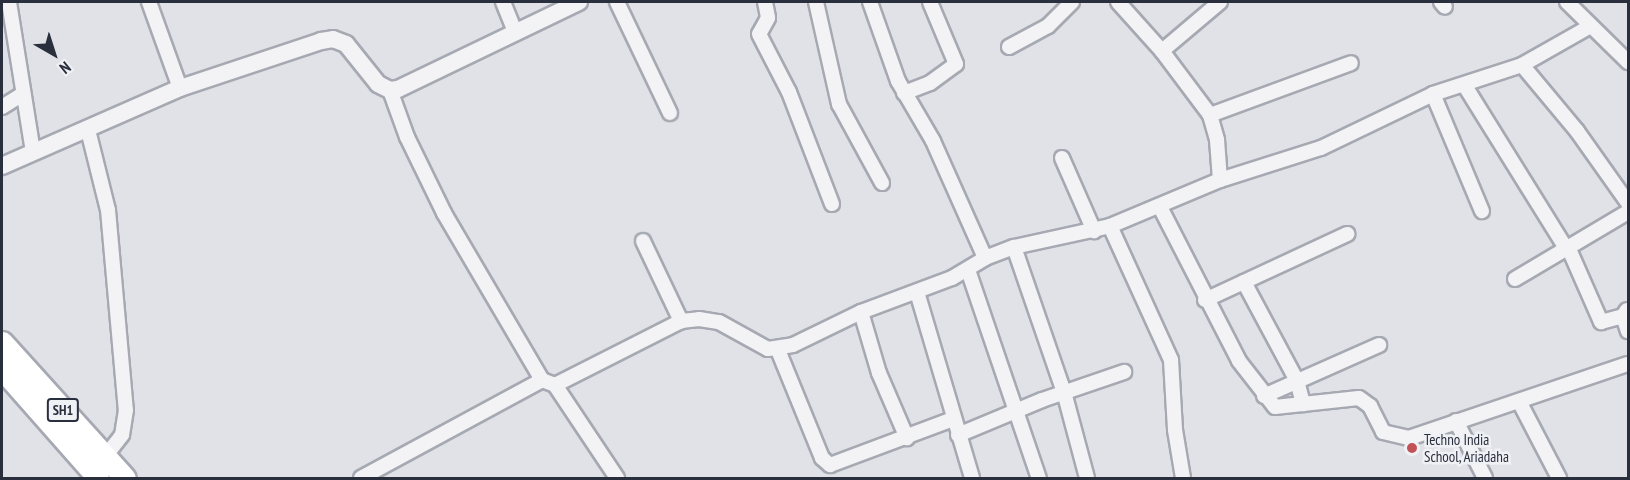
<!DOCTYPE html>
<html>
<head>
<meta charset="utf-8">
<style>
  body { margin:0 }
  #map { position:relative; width:1630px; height:480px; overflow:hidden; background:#e0e2e8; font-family:"PT Sans Narrow",sans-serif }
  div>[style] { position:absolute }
  .roads { filter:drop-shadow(2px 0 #a6a9b2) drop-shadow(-2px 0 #a6a9b2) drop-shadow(0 2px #a6a9b2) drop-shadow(0 -2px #a6a9b2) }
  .minor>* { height:14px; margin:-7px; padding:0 7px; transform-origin:7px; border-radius:7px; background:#f3f3f6 }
  .tertiary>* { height:16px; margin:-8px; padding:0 8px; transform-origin:8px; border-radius:8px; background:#f3f3f6 }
  .primary>* { height:21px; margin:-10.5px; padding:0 10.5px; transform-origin:10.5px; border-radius:10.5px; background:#fff }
  .dots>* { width:16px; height:16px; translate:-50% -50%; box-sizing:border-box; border:3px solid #f0f1f5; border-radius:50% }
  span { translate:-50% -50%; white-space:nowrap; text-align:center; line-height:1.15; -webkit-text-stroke:5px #f0f1f5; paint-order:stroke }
  .shield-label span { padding:2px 4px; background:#f0f1f5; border:2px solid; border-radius:4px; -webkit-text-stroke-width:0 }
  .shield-label { font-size:14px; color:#2a2f3e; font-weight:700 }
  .poi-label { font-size:15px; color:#2a2f3e }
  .left { translate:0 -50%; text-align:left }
  .frame { position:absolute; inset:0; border:3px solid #2a2f3e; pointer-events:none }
  .north { position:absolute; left:24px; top:24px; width:60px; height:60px; -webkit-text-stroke:4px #f0f1f5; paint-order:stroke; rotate:141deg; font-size:16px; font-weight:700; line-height:24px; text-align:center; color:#2a2f3e }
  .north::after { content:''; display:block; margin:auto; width:21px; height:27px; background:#2a2f3e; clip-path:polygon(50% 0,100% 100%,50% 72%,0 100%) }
</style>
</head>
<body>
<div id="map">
  <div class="roads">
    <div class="minor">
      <div style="left:9px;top:2px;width:152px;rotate:80.9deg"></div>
      <div style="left:149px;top:2px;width:91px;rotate:70.2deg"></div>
      <div style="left:503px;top:2px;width:31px;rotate:68deg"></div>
      <div style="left:617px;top:2px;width:123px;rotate:64.5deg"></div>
      <div style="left:765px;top:2px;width:16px;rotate:79deg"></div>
      <div style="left:768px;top:18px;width:18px;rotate:119deg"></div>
      <div style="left:759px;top:34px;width:65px;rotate:62.7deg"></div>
      <div style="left:789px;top:92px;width:120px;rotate:69deg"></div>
      <div style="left:816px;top:2px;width:105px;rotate:77.3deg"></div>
      <div style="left:839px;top:104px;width:90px;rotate:61.4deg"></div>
      <div style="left:870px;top:2px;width:84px;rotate:70.5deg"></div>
      <div style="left:898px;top:81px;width:69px;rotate:59.7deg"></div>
      <div style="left:933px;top:141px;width:128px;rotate:66deg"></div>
      <div style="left:1118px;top:2px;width:66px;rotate:48.1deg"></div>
      <div style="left:1162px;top:51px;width:80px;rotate:53.1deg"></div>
      <div style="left:1210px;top:115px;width:26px;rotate:74deg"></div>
      <div style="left:1217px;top:140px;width:40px;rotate:85.7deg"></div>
      <div style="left:1441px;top:2px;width:6px;rotate:51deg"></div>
      <div style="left:1567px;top:2px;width:86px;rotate:44.5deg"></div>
      <div style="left:1009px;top:47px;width:44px;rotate:-28.3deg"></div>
      <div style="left:1048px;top:26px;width:34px;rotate:-45deg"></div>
      <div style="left:1162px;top:51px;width:76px;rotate:-40.2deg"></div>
      <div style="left:1522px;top:65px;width:86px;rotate:50.2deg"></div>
      <div style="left:1577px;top:131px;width:88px;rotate:54.7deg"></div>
      <div style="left:1465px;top:86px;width:193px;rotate:58.1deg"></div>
      <div style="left:390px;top:90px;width:50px;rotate:70.1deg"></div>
      <div style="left:407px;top:137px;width:85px;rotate:64deg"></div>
      <div style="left:444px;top:213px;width:194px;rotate:59.6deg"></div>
      <div style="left:542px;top:380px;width:14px;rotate:21deg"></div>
      <div style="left:555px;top:385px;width:141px;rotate:-26.9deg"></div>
      <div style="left:681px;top:321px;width:18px;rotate:-6deg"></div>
      <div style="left:699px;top:319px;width:20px;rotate:9deg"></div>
      <div style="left:719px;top:322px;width:56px;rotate:28.9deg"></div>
      <div style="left:768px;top:349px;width:25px;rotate:-9deg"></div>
      <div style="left:793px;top:345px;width:76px;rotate:-25.9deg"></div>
      <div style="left:861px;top:312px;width:97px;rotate:-20.5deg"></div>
      <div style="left:952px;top:278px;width:39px;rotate:-31deg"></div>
      <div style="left:985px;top:258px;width:31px;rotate:-21deg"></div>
      <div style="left:1014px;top:247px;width:98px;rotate:-12.3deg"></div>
      <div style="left:1110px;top:226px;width:119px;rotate:-22.7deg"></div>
      <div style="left:1220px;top:180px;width:106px;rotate:-17.6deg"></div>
      <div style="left:1321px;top:148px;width:124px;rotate:-25.7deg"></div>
      <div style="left:1433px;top:94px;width:94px;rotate:-18deg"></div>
      <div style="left:1522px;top:65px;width:77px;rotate:-29.6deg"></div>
      <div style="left:904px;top:93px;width:28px;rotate:-21deg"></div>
      <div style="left:930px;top:83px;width:32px;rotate:-36deg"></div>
      <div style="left:956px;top:64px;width:67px;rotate:-112.8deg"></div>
      <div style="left:1433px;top:94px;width:127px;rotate:67.3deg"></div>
      <div style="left:2px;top:107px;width:25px;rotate:-32deg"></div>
      <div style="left:1210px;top:115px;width:150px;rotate:-20.2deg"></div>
      <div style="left:88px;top:130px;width:82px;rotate:76deg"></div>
      <div style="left:108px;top:210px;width:201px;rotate:84.9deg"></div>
      <div style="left:126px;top:410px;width:25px;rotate:99deg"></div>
      <div style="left:122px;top:435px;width:28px;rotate:128deg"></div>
      <div style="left:1062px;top:158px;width:80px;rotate:66.3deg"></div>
      <div style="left:1160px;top:207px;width:173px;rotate:62.8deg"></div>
      <div style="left:1239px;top:361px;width:58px;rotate:52deg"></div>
      <div style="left:1275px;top:407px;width:84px;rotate:-6.1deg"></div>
      <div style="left:1359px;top:398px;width:14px;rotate:36deg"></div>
      <div style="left:1370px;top:406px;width:29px;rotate:63deg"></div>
      <div style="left:1383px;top:432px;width:27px;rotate:13deg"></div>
      <div style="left:1409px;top:438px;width:231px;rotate:-18.7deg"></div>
      <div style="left:1110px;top:226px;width:147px;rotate:65.5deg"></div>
      <div style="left:1171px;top:360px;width:70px;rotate:86.7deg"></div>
      <div style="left:1175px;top:430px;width:49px;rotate:80.5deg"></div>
      <div style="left:643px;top:241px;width:89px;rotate:64.6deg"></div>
      <div style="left:1014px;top:247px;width:153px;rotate:71deg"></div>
      <div style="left:1064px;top:392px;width:89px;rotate:75deg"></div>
      <div style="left:1569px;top:249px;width:80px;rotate:66.3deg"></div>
      <div style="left:1601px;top:322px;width:23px;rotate:-15deg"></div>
      <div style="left:968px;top:270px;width:220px;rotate:71.2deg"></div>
      <div style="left:1515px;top:279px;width:131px;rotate:-30.7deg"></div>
      <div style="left:1244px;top:282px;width:112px;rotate:61.8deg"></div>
      <div style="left:1297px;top:381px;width:24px;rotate:75deg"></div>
      <div style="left:917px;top:292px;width:194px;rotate:73.5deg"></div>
      <div style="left:1205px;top:300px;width:157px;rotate:-24.9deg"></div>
      <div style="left:1627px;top:310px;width:7px;rotate:124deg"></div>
      <div style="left:1623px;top:316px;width:16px;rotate:72deg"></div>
      <div style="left:861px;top:312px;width:64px;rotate:73.6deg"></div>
      <div style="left:879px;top:373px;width:71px;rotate:66.7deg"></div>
      <div style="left:778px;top:350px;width:117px;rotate:67.8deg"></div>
      <div style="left:822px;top:458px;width:11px;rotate:41deg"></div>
      <div style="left:830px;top:465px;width:131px;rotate:-20.5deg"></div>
      <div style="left:555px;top:385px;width:112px;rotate:56.3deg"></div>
      <div style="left:1264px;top:396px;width:126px;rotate:-23.9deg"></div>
      <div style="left:1520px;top:403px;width:85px;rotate:62.5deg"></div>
      <div style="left:1456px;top:421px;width:64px;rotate:63deg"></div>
      <div style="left:958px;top:435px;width:91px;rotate:-22.6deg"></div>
      <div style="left:1042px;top:400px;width:87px;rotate:-18.9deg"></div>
      <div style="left:361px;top:478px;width:206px;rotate:-28.4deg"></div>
    </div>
    <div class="tertiary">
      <div style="left:2px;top:166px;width:194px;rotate:-23.7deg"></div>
      <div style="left:180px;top:88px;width:149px;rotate:-18.4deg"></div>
      <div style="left:321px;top:41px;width:12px;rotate:-9deg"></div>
      <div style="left:333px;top:39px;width:14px;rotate:21deg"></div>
      <div style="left:346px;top:44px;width:51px;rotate:51.3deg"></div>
      <div style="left:378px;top:84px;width:13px;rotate:27deg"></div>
      <div style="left:390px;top:90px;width:8px;rotate:-7deg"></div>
      <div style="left:398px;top:89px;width:201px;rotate:-25.7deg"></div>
    </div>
    <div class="primary">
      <div style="left:2px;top:342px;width:183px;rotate:47.9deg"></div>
      <div style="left:2px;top:369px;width:145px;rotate:48.6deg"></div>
    </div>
  </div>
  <div class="dots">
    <div style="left:1412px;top:448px;background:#c15156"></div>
  </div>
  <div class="shield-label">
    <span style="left:63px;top:410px">SH1</span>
  </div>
  <div class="poi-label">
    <span class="left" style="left:1424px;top:448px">Techno India<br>School, Ariadaha</span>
  </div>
  <div class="frame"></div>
  <div class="north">N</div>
</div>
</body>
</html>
